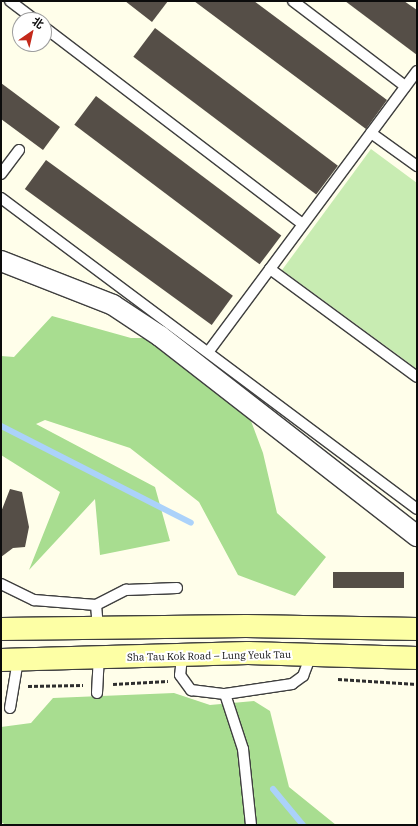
<!DOCTYPE html>
<html>
<head>
<meta charset="utf-8">
<style>
  body { margin:0 }
  #map { position:relative; width:418px; height:826px; overflow:hidden; background:#fffeea; font-family:"IBM Plex Serif","Noto Sans SC",serif }
  div>[style] { position:absolute }
  .green>* { inset:0; background:#c8ecb2 }
  .forest>* { inset:0; background:#a8dd90 }
  .stream>* { height:6px; margin:-3px; padding:0 3px; transform-origin:3px; border-radius:3px; background:#abd2fa }
  .building>* { inset:0; background:#554e47; transform-origin:0 0 }
  .path>* { height:2.5px; margin-top:-1.25px; transform-origin:0; background:repeating-linear-gradient(90deg,#2e2e2e 0 4px,transparent 0 6px) }
  .roads { filter:drop-shadow(1px 0 #3f3f3f) drop-shadow(-1px 0 #3f3f3f) drop-shadow(0 1px #3f3f3f) drop-shadow(0 -1px #3f3f3f) }
  .service>* { height:10px; margin:-5px; padding:0 5px; transform-origin:5px; border-radius:5px; background:#fff }
  .minor>* { height:20px; margin:-10px; padding:0 10px; transform-origin:10px; border-radius:10px; background:#fff }
  .secondary>* { height:22px; margin:-11px; padding:0 11px; transform-origin:11px; border-radius:11px; background:#fdffa5 }
  span { translate:-50% -50%; white-space:nowrap; text-align:center; line-height:1.15; -webkit-text-stroke:4px #fff; paint-order:stroke }
  .street-label { font-size:10px; color:#0c0c0c }
  .frame { position:absolute; inset:0; border:2px solid #0c0c0c; pointer-events:none }
  .north { position:absolute; left:12px; top:12px; width:40px; height:40px; box-sizing:border-box; background:#fff; border:1px solid #9e9e9e; border-radius:50%; rotate:34deg; font-size:11px; font-weight:700; line-height:16px; text-align:center; color:#0c0c0c }
  .north::after { content:''; display:block; margin:auto; width:14px; height:18px; background:#c4291b; clip-path:polygon(50% 0,100% 100%,50% 72%,0 100%) }
</style>
</head>
<body>
<div id="map">
  <div class="green">
    <div style="clip-path:polygon(371px 149px,417px 183px,417px 369px,282px 270px)"></div>
  </div>
  <div class="forest">
    <div style="clip-path:polygon(52px 316px,131px 338px,159px 338px,251px 421px,263px 453px,277px 513px,326px 557px,295px 596px,238px 575px,199px 502px,130px 448px,45px 420px,36px 424px,155px 487px,170px 541px,100px 555px,95px 499px,29px 570px,60px 492px,1px 455px,1px 356px,14px 357px)"></div>
    <div style="clip-path:polygon(174px 693px,210px 705px,254px 701px,270px 711px,289px 787px,336px 825px,6px 825px,1px 822px,1px 727px,31px 723px,53px 698px)"></div>
  </div>
  <div class="stream">
    <div style="left:1px;top:426px;width:213px;rotate:27deg"></div>
    <div style="left:273px;top:789px;width:47px;rotate:50.2deg"></div>
  </div>
  <div class="building">
    <div style="clip-path:polygon(125px 1px,168px 1px,152px 22px)"></div>
    <div style="clip-path:polygon(194px 1px,254px 1px,387px 100px,366px 129px)"></div>
    <div style="clip-path:polygon(345px 1px,404px 1px,417px 10px,417px 55px)"></div>
    <div style="left:155px;top:28px;width:229px;height:36px;rotate:37deg"></div>
    <div style="clip-path:polygon(1px 83px,60px 127px,43px 150px,1px 119px)"></div>
    <div style="left:96px;top:96px;width:232px;height:36px;rotate:37deg"></div>
    <div style="left:46px;top:160px;width:231px;height:36px;rotate:36deg"></div>
    <div style="clip-path:polygon(10px 489px,22px 492px,29px 527px,25px 547px,13px 548px,1px 557px,1px 512px)"></div>
    <div style="left:333px;top:572px;width:71px;height:16px"></div>
  </div>
  <div class="path">
    <div style="left:338px;top:679px;width:79px;rotate:3.6deg"></div>
    <div style="left:113px;top:684px;width:55px;rotate:-3.1deg"></div>
    <div style="left:28px;top:686px;width:55px;rotate:-1deg"></div>
  </div>
  <div class="roads">
    <div class="service">
      <div style="left:10px;top:1px;width:31px;rotate:37deg"></div>
      <div style="left:293px;top:1px;width:141px;rotate:37.2deg"></div>
      <div style="left:44px;top:27px;width:325px;rotate:37.3deg"></div>
      <div style="left:417px;top:71px;width:247px;rotate:126.6deg"></div>
      <div style="left:270px;top:269px;width:182px;rotate:36.3deg"></div>
      <div style="left:371px;top:133px;width:57px;rotate:35.7deg"></div>
      <div style="left:1px;top:174px;width:30px;rotate:-53deg"></div>
      <div style="left:1px;top:198px;width:519px;rotate:36.78deg"></div>
      <div style="left:209px;top:351px;width:102px;rotate:-53.4deg"></div>
      <div style="left:1px;top:584px;width:37px;rotate:26deg"></div>
      <div style="left:34px;top:600px;width:62px;rotate:4.6deg"></div>
      <div style="left:96px;top:605px;width:22px;rotate:85deg"></div>
      <div style="left:96px;top:605px;width:34px;rotate:-27deg"></div>
      <div style="left:126px;top:590px;width:51px;rotate:-2.2deg"></div>
      <div style="left:182px;top:657px;width:18px;rotate:96deg"></div>
      <div style="left:180px;top:675px;width:19px;rotate:54deg"></div>
      <div style="left:191px;top:690px;width:34px;rotate:7deg"></div>
      <div style="left:225px;top:694px;width:68px;rotate:-8.5deg"></div>
      <div style="left:292px;top:684px;width:14px;rotate:-36deg"></div>
      <div style="left:303px;top:676px;width:22px;rotate:-69deg"></div>
      <div style="left:97px;top:693px;width:35px;rotate:-87deg"></div>
      <div style="left:225px;top:694px;width:58px;rotate:71.9deg"></div>
      <div style="left:243px;top:749px;width:76px;rotate:84deg"></div>
      <div style="left:10px;top:708px;width:49px;rotate:-80.5deg"></div>
    </div>
    <div class="minor">
      <div style="left:1px;top:261px;width:120px;rotate:21.4deg"></div>
      <div style="left:113px;top:305px;width:56px;rotate:33.4deg"></div>
      <div style="left:160px;top:336px;width:326px;rotate:37.9deg"></div>
    </div>
    <div class="secondary">
      <div style="left:1px;top:629px;width:245px;rotate:-0.7deg"></div>
      <div style="left:246px;top:626px;width:171px;rotate:1deg"></div>
      <div style="left:1px;top:660px;width:247px;rotate:-1.6deg"></div>
      <div style="left:248px;top:653px;width:169px;rotate:1.7deg"></div>
    </div>
  </div>
  <div class="street-label">
    <span style="left:209px;top:656px;rotate:-1deg">Sha Tau Kok Road – Lung Yeuk Tau</span>
  </div>
  <div class="frame"></div>
  <div class="north">北</div>
</div>
</body>
</html>
